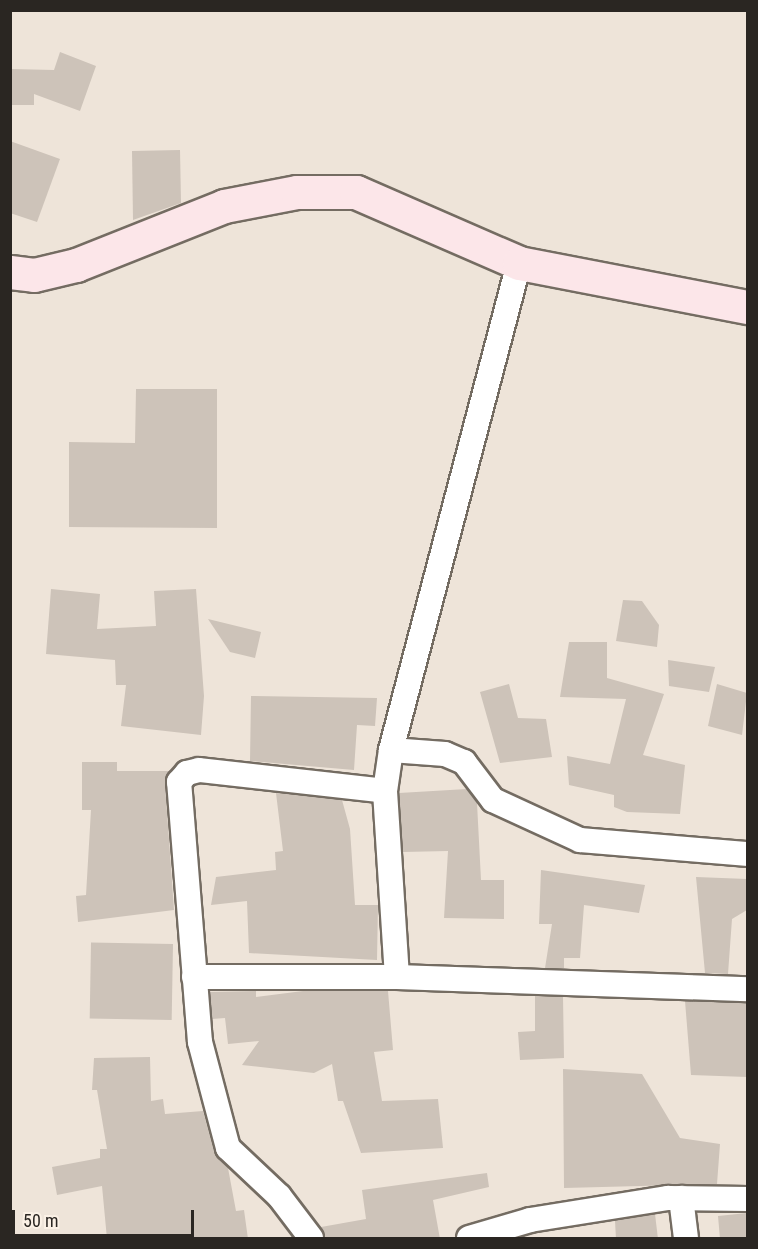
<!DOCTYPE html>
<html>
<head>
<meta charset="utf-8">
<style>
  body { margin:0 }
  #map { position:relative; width:758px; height:1249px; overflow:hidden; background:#eee4d9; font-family:"Roboto Condensed",sans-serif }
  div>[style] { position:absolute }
  .building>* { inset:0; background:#cdc3b9; transform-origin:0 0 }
  .roads { filter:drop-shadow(2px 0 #746c62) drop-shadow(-2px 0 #746c62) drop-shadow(0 2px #746c62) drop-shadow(0 -2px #746c62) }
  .street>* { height:24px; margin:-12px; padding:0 12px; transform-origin:12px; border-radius:12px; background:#fff }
  .secondary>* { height:33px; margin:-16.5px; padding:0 16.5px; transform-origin:16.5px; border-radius:16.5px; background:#fce6e9 }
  span { translate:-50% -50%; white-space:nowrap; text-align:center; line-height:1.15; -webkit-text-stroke:4.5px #fbf1e6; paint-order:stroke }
  .frame { position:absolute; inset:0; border:12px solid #2a2622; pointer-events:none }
  .scale { position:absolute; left:12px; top:1210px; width:182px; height:27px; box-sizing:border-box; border:3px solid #2a2622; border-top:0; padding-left:8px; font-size:18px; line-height:21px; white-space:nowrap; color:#2a2622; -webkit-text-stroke:4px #fbf1e6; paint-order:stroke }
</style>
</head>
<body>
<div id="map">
  <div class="building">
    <div style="clip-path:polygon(60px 52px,96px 66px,80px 111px,34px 94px,34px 105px,10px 105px,10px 69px,54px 70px)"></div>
    <div style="clip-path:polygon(10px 141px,60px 159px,37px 222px,10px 213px)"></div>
    <div style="clip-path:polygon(180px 150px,181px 203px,133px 220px,132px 151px)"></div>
    <div style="clip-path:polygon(136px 389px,217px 389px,217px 528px,69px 527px,69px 442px,135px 443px)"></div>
    <div style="clip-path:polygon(51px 589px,100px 594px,97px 629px,156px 626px,154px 591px,196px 589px,204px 696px,201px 735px,121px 726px,126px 685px,116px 685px,115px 660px,46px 654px)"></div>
    <div style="clip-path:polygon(623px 600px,642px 601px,659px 625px,657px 647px,616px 641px)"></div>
    <div style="clip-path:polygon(208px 619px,261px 632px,255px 658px,230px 652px)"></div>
    <div style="clip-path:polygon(569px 642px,607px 642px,607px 678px,664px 694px,643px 755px,685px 765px,680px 814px,627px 812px,614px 807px,614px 795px,569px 785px,567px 756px,610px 764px,626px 699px,560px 697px)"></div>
    <div style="clip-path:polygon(668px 660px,715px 667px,709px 692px,669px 686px)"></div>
    <div style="clip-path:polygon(509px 684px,518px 718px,546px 719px,552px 757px,500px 763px,480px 692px)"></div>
    <div style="clip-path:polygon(717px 684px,747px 693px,742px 735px,708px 726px)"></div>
    <div style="clip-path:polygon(251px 696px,377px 698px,375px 726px,357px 725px,354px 770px,250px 761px)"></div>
    <div style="clip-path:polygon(82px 762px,117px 762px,117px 771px,169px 771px,165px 783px,174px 910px,78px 922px,76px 896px,86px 895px,91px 810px,82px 810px)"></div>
    <div style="clip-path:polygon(467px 789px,477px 803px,481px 880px,504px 880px,504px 919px,444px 918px,448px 851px,403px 852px,399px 793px)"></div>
    <div style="clip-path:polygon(276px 793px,342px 800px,350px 829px,355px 905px,378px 905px,377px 960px,249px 953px,247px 901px,211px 905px,216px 877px,276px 870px,275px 852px,283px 851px)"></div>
    <div style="clip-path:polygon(541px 870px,645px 885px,639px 913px,584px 905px,580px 958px,564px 958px,564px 968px,545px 968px,552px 924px,539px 924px)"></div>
    <div style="clip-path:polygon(696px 877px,747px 879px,747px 910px,732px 919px,728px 974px,705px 973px)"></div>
    <div style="left:173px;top:944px;width:76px;height:82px;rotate:91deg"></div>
    <div style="clip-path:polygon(256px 991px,256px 997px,303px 991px,388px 991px,393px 1050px,374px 1052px,382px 1101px,438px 1099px,443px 1148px,361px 1153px,343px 1101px,338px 1101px,332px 1064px,314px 1073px,242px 1065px,259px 1041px,228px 1044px,225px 1018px,212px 1019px,210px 992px)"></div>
    <div style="clip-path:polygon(535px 996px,563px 997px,564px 1058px,520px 1060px,518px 1032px,535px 1031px)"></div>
    <div style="clip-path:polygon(685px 1001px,747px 1003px,747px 1077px,691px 1075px)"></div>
    <div style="clip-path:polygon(150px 1057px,151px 1101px,163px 1099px,165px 1114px,203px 1111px,214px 1152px,228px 1168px,236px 1211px,244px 1210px,248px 1239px,107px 1239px,102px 1186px,57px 1195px,52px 1167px,100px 1158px,100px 1149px,107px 1149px,97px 1090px,92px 1090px,94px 1058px)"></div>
    <div style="clip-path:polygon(563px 1069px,642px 1074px,680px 1138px,720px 1144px,717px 1184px,564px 1188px)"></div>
    <div style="clip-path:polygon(487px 1173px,489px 1187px,433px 1200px,440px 1239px,325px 1239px,321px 1227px,366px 1219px,362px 1190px)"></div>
    <div style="clip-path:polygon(747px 1213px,747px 1239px,720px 1239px,718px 1216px)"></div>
    <div style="clip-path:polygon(655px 1214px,658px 1239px,616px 1239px,615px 1221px)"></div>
  </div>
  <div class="roads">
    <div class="street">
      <div style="left:391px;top:750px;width:54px;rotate:4.2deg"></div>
      <div style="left:445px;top:754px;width:21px;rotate:23deg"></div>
      <div style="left:464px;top:762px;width:48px;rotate:52.7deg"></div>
      <div style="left:493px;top:800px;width:96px;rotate:24.7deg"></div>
      <div style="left:580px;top:840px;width:169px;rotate:4.8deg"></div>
      <div style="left:194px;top:977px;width:203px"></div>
      <div style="left:397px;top:977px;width:351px;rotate:2deg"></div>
      <div style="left:397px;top:977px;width:186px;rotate:-93.7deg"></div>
      <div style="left:385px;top:791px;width:41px;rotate:-81.7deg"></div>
      <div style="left:391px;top:750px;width:504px;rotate:-75.27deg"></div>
      <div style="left:681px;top:1198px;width:40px;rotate:82.9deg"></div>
      <div style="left:311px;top:1238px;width:53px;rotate:-127.3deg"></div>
      <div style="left:279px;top:1196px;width:70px;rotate:-136.7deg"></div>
      <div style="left:228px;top:1148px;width:110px;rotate:-104.8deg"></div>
      <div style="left:200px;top:1042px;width:261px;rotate:-94.6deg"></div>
      <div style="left:179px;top:782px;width:12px;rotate:-48deg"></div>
      <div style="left:187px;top:773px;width:12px;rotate:-14deg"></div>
      <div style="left:199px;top:770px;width:187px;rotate:6.4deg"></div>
      <div style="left:469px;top:1238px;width:64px;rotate:-16.4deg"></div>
      <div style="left:530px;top:1220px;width:140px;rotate:-9.1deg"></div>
      <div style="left:668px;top:1198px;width:80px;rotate:0.7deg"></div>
    </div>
    <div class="secondary">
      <div style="left:10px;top:272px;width:24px;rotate:7deg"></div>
      <div style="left:34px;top:275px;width:43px;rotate:-13.4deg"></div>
      <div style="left:76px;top:265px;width:159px;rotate:-21.7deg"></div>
      <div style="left:224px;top:206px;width:74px;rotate:-10.9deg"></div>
      <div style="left:297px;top:192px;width:59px"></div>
      <div style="left:356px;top:192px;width:178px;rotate:23.5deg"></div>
      <div style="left:519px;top:263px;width:233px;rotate:10.9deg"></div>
    </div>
  </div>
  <div class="frame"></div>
  <div class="scale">50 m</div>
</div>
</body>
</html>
